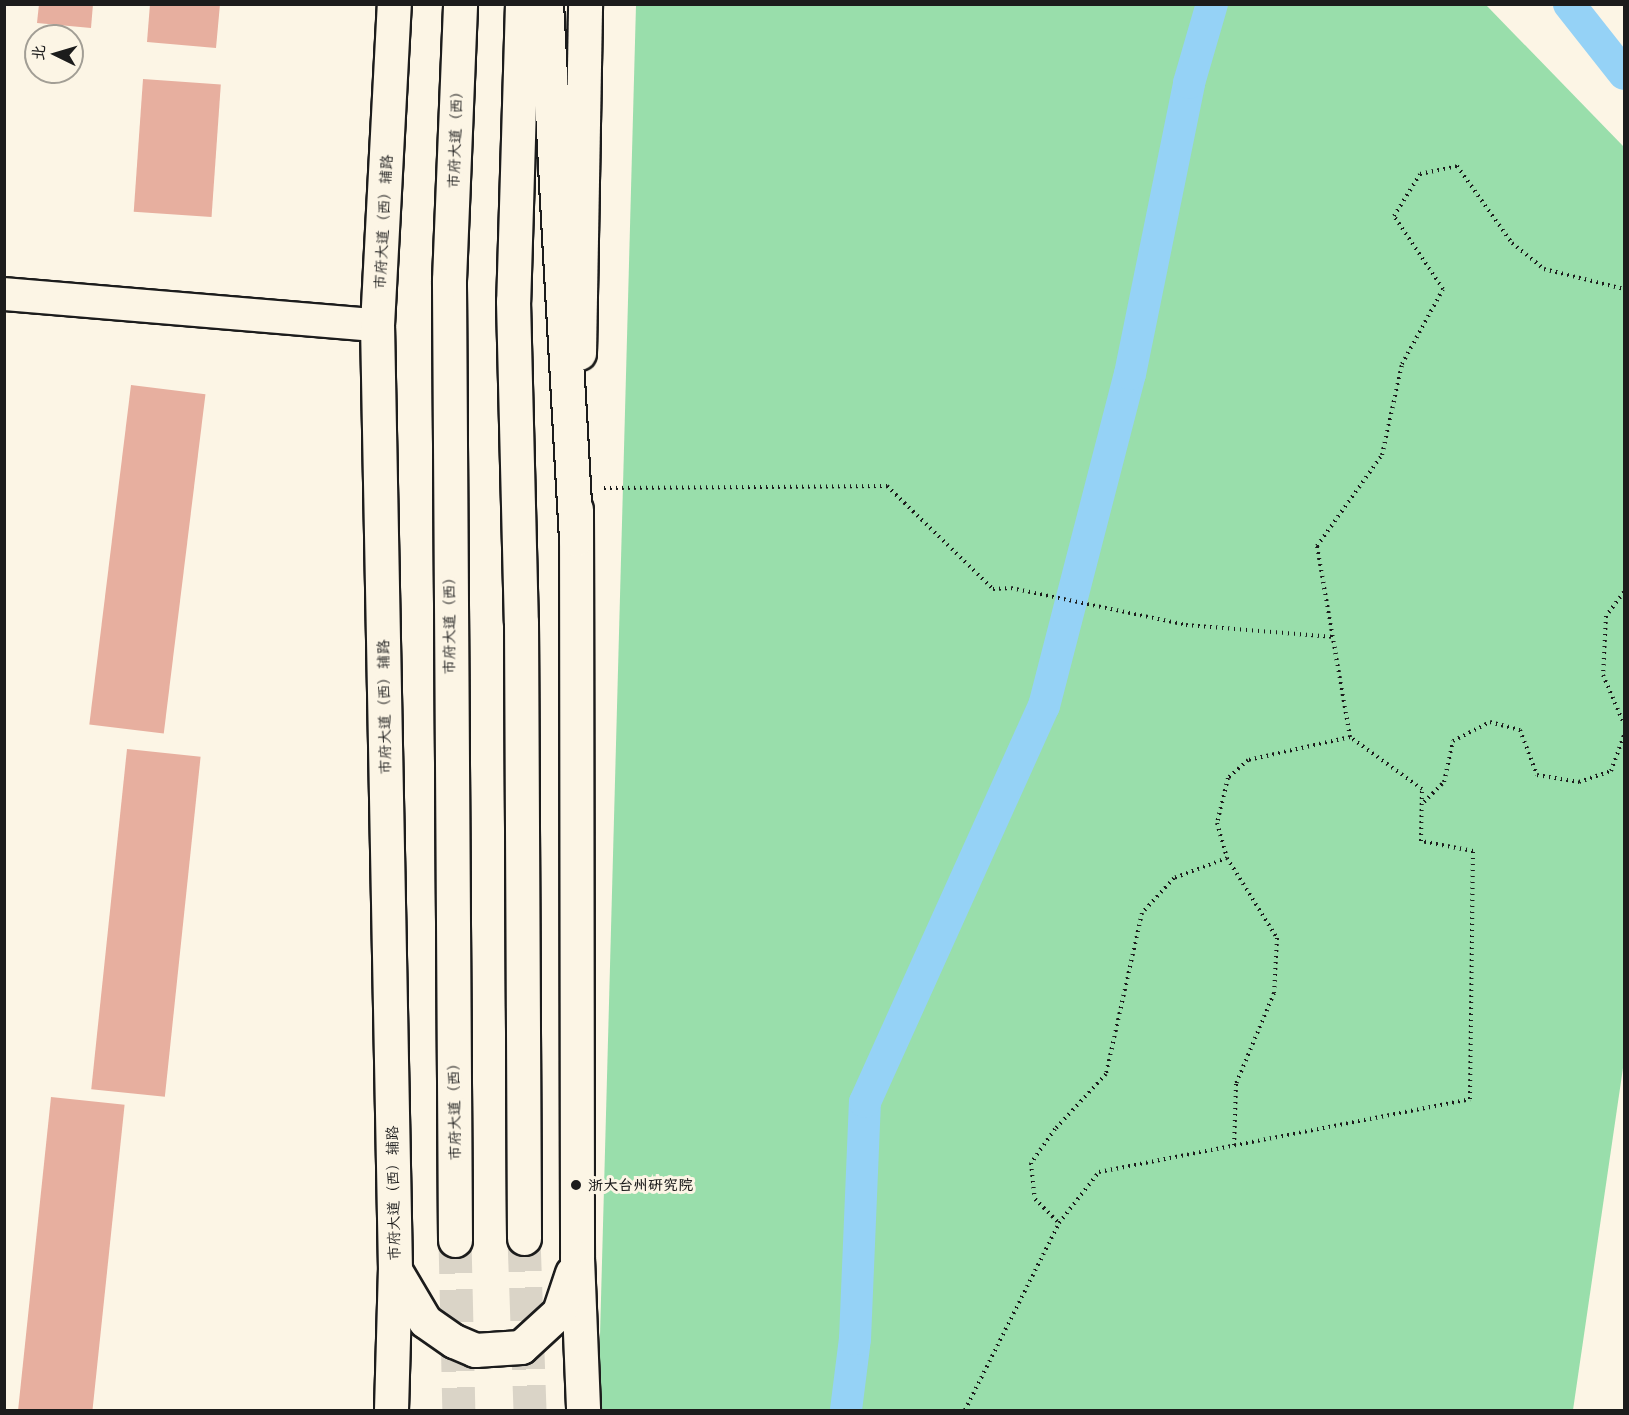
<!DOCTYPE html>
<html>
<head>
<meta charset="utf-8">
<style>
  body { margin:0 }
  #map { position:relative; width:1629px; height:1415px; overflow:hidden; background:#fcf5e5; font-family:Mali,"LXGW WenKai TC",sans-serif }
  div>[style] { position:absolute }
  .green>* { inset:0; background:#99deab }
  .canal>* { height:32px; margin:-16px; padding:0 16px; transform-origin:16px; border-radius:16px; background:#95d2f6 }
  .building>* { inset:0; background:#e7af9f; transform-origin:0 0 }
  .highway-tunnel>* { height:33px; margin-top:-16.5px; transform-origin:0; background:repeating-linear-gradient(90deg,#dad4c7 0 33px,transparent 0 49px) }
  .path>* { height:4px; margin-top:-2px; transform-origin:0; background:repeating-linear-gradient(90deg,#1c1c1c 0 1.5px,transparent 0 6px) }
  .roads { filter:drop-shadow(2px 0 #1c1c1c) drop-shadow(-2px 0 #1c1c1c) drop-shadow(0 2px #1c1c1c) drop-shadow(0 -2px #1c1c1c) }
  .secondary>* { height:32px; margin:-16px; padding:0 16px; transform-origin:16px; border-radius:16px; background:#fcf5e5 }
  .primary>* { height:33px; margin:-16.5px; padding:0 16.5px; transform-origin:16.5px; border-radius:16.5px; background:#fcf5e5 }
  .highway>* { height:33px; margin:-16.5px; padding:0 16.5px; transform-origin:16.5px; border-radius:16.5px; background:#fcf5e5 }
  .dots>* { width:16px; height:16px; translate:-50% -50%; box-sizing:border-box; border:3px solid #fcf5e5; border-radius:50% }
  span { translate:-50% -50%; white-space:nowrap; text-align:center; line-height:1.15; -webkit-text-stroke:6px #fcf5e5; paint-order:stroke }
  .street-label { font-size:15px; color:#1c1c1c }
  .poi-label { font-size:15px; color:#1c1c1c; font-weight:700 }
  .left { translate:0 -50%; text-align:left }
  .frame { position:absolute; inset:0; border:6px solid #1c1c1c; pointer-events:none }
  .north { position:absolute; left:24px; top:24px; width:60px; height:60px; box-sizing:border-box; background:#fcf5e5; border:2px solid #a29e95; border-radius:50%; rotate:275deg; font-size:16px; font-weight:700; line-height:24px; text-align:center; color:#1c1c1c }
  .north::after { content:''; display:block; margin:auto; width:21px; height:27px; background:#1c1c1c; clip-path:polygon(50% 0,100% 100%,50% 72%,0 100%) }
</style>
</head>
<body>
<div id="map">
  <div class="green">
    <div style="clip-path:polygon(636px 5px,1486px 5px,1624px 147px,1624px 1061px,1573px 1410px,598px 1410px)"></div>
  </div>
  <div class="canal">
    <div style="left:1569px;top:4px;width:89px;rotate:51.8deg"></div>
    <div style="left:846px;top:1410px;width:72px;rotate:-82.8deg"></div>
    <div style="left:855px;top:1339px;width:237px;rotate:-87.6deg"></div>
    <div style="left:865px;top:1102px;width:435px;rotate:-65.7deg"></div>
    <div style="left:1044px;top:706px;width:343px;rotate:-75.5deg"></div>
    <div style="left:1130px;top:374px;width:297px;rotate:-78.5deg"></div>
    <div style="left:1189px;top:83px;width:82px;rotate:-73.8deg"></div>
  </div>
  <div class="building">
    <div style="clip-path:polygon(39px 4px,93px 4px,91px 28px,37px 23px)"></div>
    <div style="clip-path:polygon(150px 4px,220px 4px,216px 48px,147px 42px)"></div>
    <div style="left:143px;top:79px;width:78px;height:133px;rotate:4deg"></div>
    <div style="left:131px;top:385px;width:75px;height:342px;rotate:7deg"></div>
    <div style="left:127px;top:749px;width:74px;height:342px;rotate:6deg"></div>
    <div style="left:51px;top:1097px;width:74px;height:315px;rotate:6deg"></div>
  </div>
  <div class="highway-tunnel">
    <div style="left:524px;top:1238px;width:172px;rotate:88deg"></div>
    <div style="left:455px;top:1240px;width:170px;rotate:88.7deg"></div>
  </div>
  <div class="path">
    <div style="left:604px;top:488px;width:283px;rotate:-0.4deg"></div>
    <div style="left:887px;top:486px;width:148px;rotate:44.2deg"></div>
    <div style="left:993px;top:589px;width:18px;rotate:-3deg"></div>
    <div style="left:1011px;top:588px;width:179px;rotate:11.9deg"></div>
    <div style="left:1186px;top:625px;width:149px;rotate:4.6deg"></div>
    <div style="left:1624px;top:592px;width:30px;rotate:127deg"></div>
    <div style="left:1606px;top:616px;width:59px;rotate:92.9deg"></div>
    <div style="left:1603px;top:675px;width:53px;rotate:66.8deg"></div>
    <div style="left:1350px;top:737px;width:194px;rotate:-99.8deg"></div>
    <div style="left:1317px;top:546px;width:112px;rotate:-54.5deg"></div>
    <div style="left:1382px;top:455px;width:93px;rotate:-77.6deg"></div>
    <div style="left:1402px;top:364px;width:85px;rotate:-61.3deg"></div>
    <div style="left:1443px;top:289px;width:88px;rotate:-123.9deg"></div>
    <div style="left:1394px;top:216px;width:49px;rotate:-58.2deg"></div>
    <div style="left:1420px;top:174px;width:38px;rotate:-12deg"></div>
    <div style="left:1457px;top:166px;width:95px;rotate:54.5deg"></div>
    <div style="left:1512px;top:243px;width:41px;rotate:39.1deg"></div>
    <div style="left:1544px;top:269px;width:82px;rotate:14deg"></div>
    <div style="left:1424px;top:802px;width:28px;rotate:-45deg"></div>
    <div style="left:1444px;top:782px;width:42px;rotate:-77.6deg"></div>
    <div style="left:1453px;top:741px;width:42px;rotate:-27.2deg"></div>
    <div style="left:1490px;top:722px;width:31px;rotate:15deg"></div>
    <div style="left:1520px;top:730px;width:48px;rotate:69.3deg"></div>
    <div style="left:1537px;top:775px;width:43px;rotate:9.5deg"></div>
    <div style="left:1579px;top:782px;width:34px;rotate:-19deg"></div>
    <div style="left:1611px;top:771px;width:38px;rotate:-70deg"></div>
    <div style="left:1227px;top:858px;width:94px;rotate:58deg"></div>
    <div style="left:1277px;top:938px;width:55px;rotate:93.1deg"></div>
    <div style="left:1274px;top:993px;width:99px;rotate:112.7deg"></div>
    <div style="left:1236px;top:1084px;width:62px;rotate:91.8deg"></div>
    <div style="left:965px;top:1410px;width:209px;rotate:-63.3deg"></div>
    <div style="left:1059px;top:1223px;width:65px;rotate:-51.9deg"></div>
    <div style="left:1099px;top:1172px;width:378px;rotate:-11.1deg"></div>
    <div style="left:1470px;top:1099px;width:248px;rotate:-89.3deg"></div>
    <div style="left:1473px;top:851px;width:53px;rotate:-169.1deg"></div>
    <div style="left:1421px;top:841px;width:52px;rotate:-88.9deg"></div>
    <div style="left:1422px;top:789px;width:89px;rotate:-144.2deg"></div>
    <div style="left:1350px;top:737px;width:105px;rotate:167.3deg"></div>
    <div style="left:1248px;top:760px;width:27px;rotate:138deg"></div>
    <div style="left:1228px;top:778px;width:46px;rotate:103.7deg"></div>
    <div style="left:1217px;top:823px;width:36px;rotate:74deg"></div>
    <div style="left:1227px;top:858px;width:57px;rotate:159.3deg"></div>
    <div style="left:1174px;top:878px;width:47px;rotate:132.4deg"></div>
    <div style="left:1142px;top:913px;width:165px;rotate:102.6deg"></div>
    <div style="left:1106px;top:1074px;width:75px;rotate:132.8deg"></div>
    <div style="left:1055px;top:1129px;width:42px;rotate:125.2deg"></div>
    <div style="left:1031px;top:1163px;width:36px;rotate:84deg"></div>
    <div style="left:1035px;top:1199px;width:34px;rotate:45deg"></div>
  </div>
  <div class="roads">
    <div class="secondary">
      <div style="left:4px;top:294px;width:374px;rotate:4.8deg"></div>
    </div>
    <div class="primary">
      <div style="left:579px;top:353px;width:349px;rotate:-89deg"></div>
      <div style="left:576px;top:509px;width:749px;rotate:89.92deg"></div>
      <div style="left:577px;top:1258px;width:152px;rotate:87.7deg"></div>
      <div style="left:395px;top:1270px;width:59px;rotate:59.5deg"></div>
      <div style="left:425px;top:1321px;width:35px;rotate:35deg"></div>
      <div style="left:454px;top:1341px;width:23px;rotate:23deg"></div>
      <div style="left:475px;top:1350px;width:46px;rotate:-3.7deg"></div>
      <div style="left:521px;top:1347px;width:52px;rotate:-42.6deg"></div>
      <div style="left:559px;top:1312px;width:41px;rotate:-71.6deg"></div>
      <div style="left:391px;top:1410px;width:140px;rotate:-88.4deg"></div>
      <div style="left:395px;top:1270px;width:945px;rotate:-91.09deg"></div>
      <div style="left:377px;top:325px;width:321px;rotate:-87deg"></div>
    </div>
    <div class="highway">
      <div style="left:522px;top:4px;width:297px;rotate:91.7deg"></div>
      <div style="left:513px;top:301px;width:321px;rotate:88.6deg"></div>
      <div style="left:521px;top:622px;width:616px;rotate:89.72deg"></div>
      <div style="left:546px;top:4px;width:536px;rotate:86.79deg"></div>
      <div style="left:455px;top:1240px;width:960px;rotate:-90.36deg"></div>
      <div style="left:449px;top:280px;width:276px;rotate:-87.7deg"></div>
    </div>
  </div>
  <div class="dots">
    <div style="left:576px;top:1185px;background:#1c1c1c"></div>
  </div>
  <div class="street-label">
    <span style="left:455px;top:136px;rotate:-88deg">市府大道（西）</span>
    <span style="left:383px;top:222px;rotate:-87deg">市府大道（西）辅路</span>
    <span style="left:449px;top:622px;rotate:-90deg">市府大道（西）</span>
    <span style="left:384px;top:707px;rotate:-91deg">市府大道（西）辅路</span>
    <span style="left:454px;top:1108px;rotate:-91deg">市府大道（西）</span>
    <span style="left:393px;top:1193px;rotate:-91deg">市府大道（西）辅路</span>
  </div>
  <div class="poi-label">
    <span class="left" style="left:588px;top:1185px">浙大台州研究院</span>
  </div>
  <div class="frame"></div>
  <div class="north">北</div>
</div>
</body>
</html>
